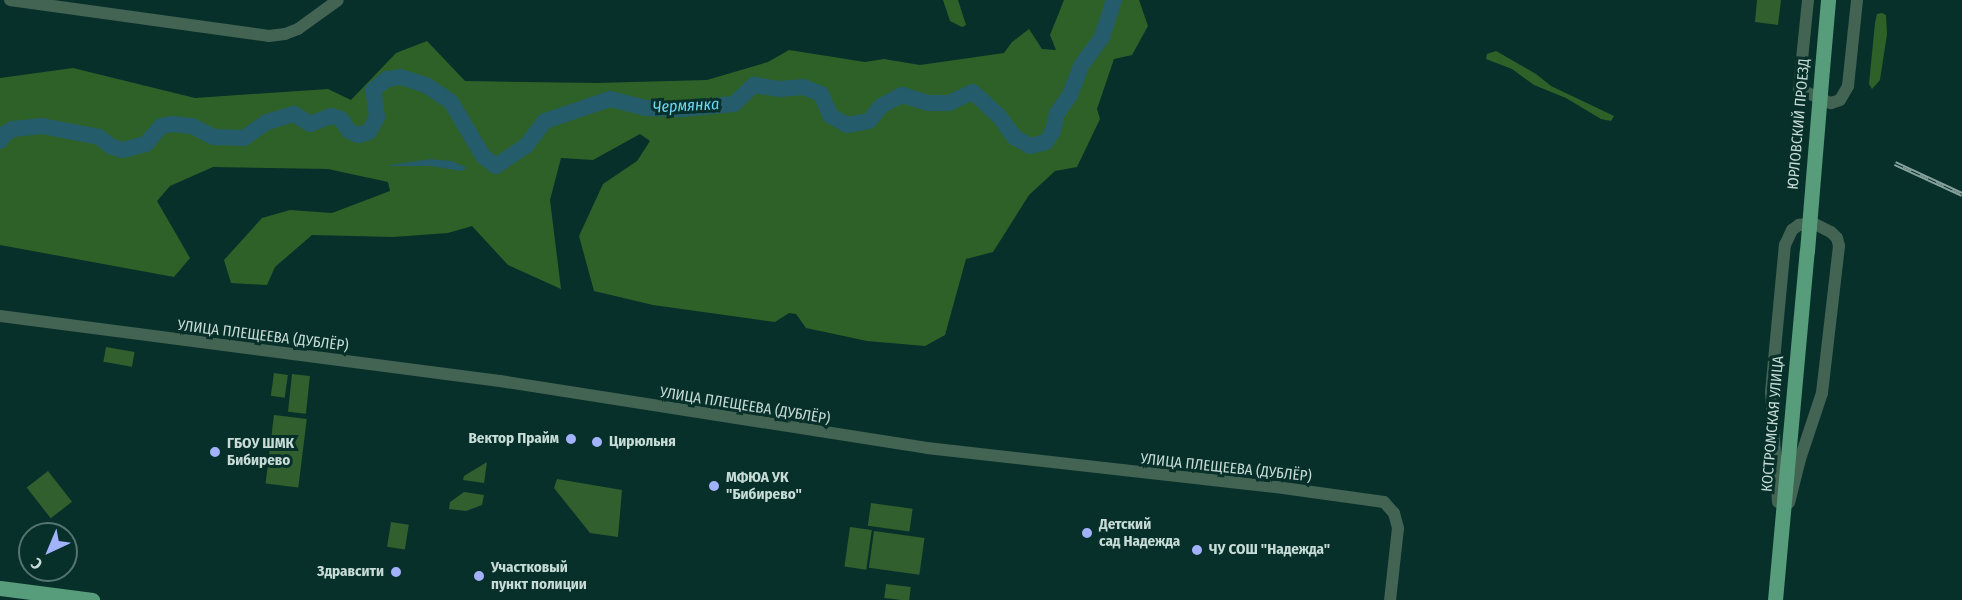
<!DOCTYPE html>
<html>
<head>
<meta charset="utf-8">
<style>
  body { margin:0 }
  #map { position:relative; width:1962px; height:600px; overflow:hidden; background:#08302a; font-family:"Fira Sans Condensed",sans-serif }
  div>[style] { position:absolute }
  .green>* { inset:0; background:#315f2d; transform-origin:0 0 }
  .forest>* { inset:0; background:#2d6128 }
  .water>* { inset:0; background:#255c6b }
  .river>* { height:16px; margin:-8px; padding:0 8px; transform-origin:8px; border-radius:8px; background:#255c6b }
  .minor>* { height:12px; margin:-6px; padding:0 6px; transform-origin:6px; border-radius:6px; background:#436353 }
  .major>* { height:15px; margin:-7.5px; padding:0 7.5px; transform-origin:7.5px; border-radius:7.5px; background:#579d7b }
  .rail>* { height:5px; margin-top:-2.5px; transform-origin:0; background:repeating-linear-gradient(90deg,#08302a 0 9px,#87a29d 0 18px); box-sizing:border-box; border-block:2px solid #87a29d }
  .major-bridge>* { height:15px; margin:-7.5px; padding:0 7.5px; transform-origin:7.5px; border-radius:7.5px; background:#579d7b }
  .dots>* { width:16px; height:16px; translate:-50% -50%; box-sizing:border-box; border:3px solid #08302a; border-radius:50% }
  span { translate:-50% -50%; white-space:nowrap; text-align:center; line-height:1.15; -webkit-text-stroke:6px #08302a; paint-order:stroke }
  .street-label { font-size:15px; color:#c8dcd7 }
  .poi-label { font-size:15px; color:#c8dcd7; font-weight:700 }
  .right { translate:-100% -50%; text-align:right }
  .left { translate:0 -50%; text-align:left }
  .water-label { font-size:16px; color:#6dd8f6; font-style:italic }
  .north { position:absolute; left:18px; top:522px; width:60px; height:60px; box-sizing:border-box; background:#08302a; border:2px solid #55756f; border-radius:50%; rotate:224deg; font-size:16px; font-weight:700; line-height:24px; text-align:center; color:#c8dcd7 }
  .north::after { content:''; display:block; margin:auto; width:21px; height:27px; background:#a3b2fd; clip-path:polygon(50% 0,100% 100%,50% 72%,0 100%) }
</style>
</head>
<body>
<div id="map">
  <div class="green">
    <div style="clip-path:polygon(1757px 0,1781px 0,1778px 25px,1755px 22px)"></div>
    <div style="left:106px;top:347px;width:29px;height:15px;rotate:10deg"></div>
    <div style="left:274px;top:373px;width:14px;height:23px;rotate:8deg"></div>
    <div style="left:292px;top:374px;width:18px;height:38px;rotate:6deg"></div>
    <div style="left:274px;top:415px;width:33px;height:69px;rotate:7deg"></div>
    <div style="clip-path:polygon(487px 462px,484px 483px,463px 480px,464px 476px)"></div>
    <div style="left:48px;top:471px;width:39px;height:27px;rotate:52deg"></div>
    <div style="clip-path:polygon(557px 479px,622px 490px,618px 537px,590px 533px,554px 488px)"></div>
    <div style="clip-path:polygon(464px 492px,484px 495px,482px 505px,466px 511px,449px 509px,450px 502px)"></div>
    <div style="left:871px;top:503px;width:42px;height:23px;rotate:8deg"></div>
    <div style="left:391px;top:522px;width:18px;height:25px;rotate:9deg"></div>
    <div style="left:850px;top:527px;width:22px;height:40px;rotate:8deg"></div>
    <div style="left:874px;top:531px;width:51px;height:37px;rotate:8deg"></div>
    <div style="left:886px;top:584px;width:25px;height:14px;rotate:7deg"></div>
  </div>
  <div class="forest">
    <div style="clip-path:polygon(943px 0,958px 0,966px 25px,962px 27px,950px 21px)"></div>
    <div style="clip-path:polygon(1064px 0,1139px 0,1148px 26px,1132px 55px,1114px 59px,1097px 109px,1100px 119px,1077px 167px,1055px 171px,1029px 195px,993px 252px,966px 259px,945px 335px,925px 346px,867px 341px,806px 328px,796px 314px,789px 313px,775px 322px,653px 305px,594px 291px,579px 236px,603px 184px,637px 161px,650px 141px,640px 134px,593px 160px,561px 158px,550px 200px,561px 289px,508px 265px,472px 226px,448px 233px,393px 237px,312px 235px,275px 267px,267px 285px,231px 283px,224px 260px,262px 218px,290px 210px,332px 213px,390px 191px,388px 182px,328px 169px,213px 167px,170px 186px,157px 201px,190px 258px,174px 277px,0 245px,0 78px,73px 68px,195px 98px,328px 89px,351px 100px,396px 53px,427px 41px,465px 81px,596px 83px,707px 80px,768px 62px,789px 50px,865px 62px,884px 59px,920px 65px,1004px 53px,1012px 42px,1029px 29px,1042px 49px,1056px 50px,1050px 35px)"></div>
    <div style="clip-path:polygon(1882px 13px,1886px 15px,1887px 34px,1880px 80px,1872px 89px,1869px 84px,1875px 23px,1877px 14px)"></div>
    <div style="clip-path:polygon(1496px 51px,1536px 74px,1551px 86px,1614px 116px,1611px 121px,1601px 119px,1566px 98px,1534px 85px,1512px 69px,1486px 59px,1487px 54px)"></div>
  </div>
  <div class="water">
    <div style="clip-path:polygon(430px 159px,452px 161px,467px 168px,461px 171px,431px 166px,385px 166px)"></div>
  </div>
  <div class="river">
    <div style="left:0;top:141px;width:10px;rotate:-53deg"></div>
    <div style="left:6px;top:133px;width:8px;rotate:-30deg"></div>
    <div style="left:13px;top:129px;width:29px;rotate:-6deg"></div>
    <div style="left:42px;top:126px;width:58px;rotate:10.9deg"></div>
    <div style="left:99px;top:137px;width:16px;rotate:38deg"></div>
    <div style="left:112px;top:147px;width:11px;rotate:15deg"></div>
    <div style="left:123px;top:150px;width:24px;rotate:-15deg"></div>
    <div style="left:146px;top:144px;width:23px;rotate:-50deg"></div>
    <div style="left:161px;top:126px;width:11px;rotate:-10deg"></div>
    <div style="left:172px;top:124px;width:20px;rotate:6deg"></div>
    <div style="left:192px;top:126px;width:25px;rotate:27deg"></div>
    <div style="left:214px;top:137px;width:30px;rotate:2deg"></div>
    <div style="left:244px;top:138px;width:28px;rotate:-35deg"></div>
    <div style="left:267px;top:122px;width:28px;rotate:-17deg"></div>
    <div style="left:294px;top:114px;width:19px;rotate:32deg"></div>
    <div style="left:310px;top:124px;width:22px;rotate:-21deg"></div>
    <div style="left:331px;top:116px;width:10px;rotate:17deg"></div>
    <div style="left:341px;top:119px;width:14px;rotate:56deg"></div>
    <div style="left:349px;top:131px;width:10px;rotate:24deg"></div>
    <div style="left:358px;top:135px;width:11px;rotate:-15deg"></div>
    <div style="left:369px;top:132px;width:17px;rotate:-62deg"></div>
    <div style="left:377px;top:117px;width:27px;rotate:-98deg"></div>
    <div style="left:373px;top:90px;width:18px;rotate:-38deg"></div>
    <div style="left:387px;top:79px;width:14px;rotate:-8deg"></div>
    <div style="left:401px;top:77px;width:26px;rotate:18deg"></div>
    <div style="left:426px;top:85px;width:30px;rotate:34deg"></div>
    <div style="left:451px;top:102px;width:63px;rotate:59.3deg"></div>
    <div style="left:483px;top:156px;width:16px;rotate:38deg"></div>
    <div style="left:496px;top:166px;width:36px;rotate:-34deg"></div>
    <div style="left:526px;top:146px;width:31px;rotate:-53deg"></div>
    <div style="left:545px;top:121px;width:69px;rotate:-18.7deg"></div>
    <div style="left:610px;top:99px;width:36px;rotate:14deg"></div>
    <div style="left:645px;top:108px;width:36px;rotate:2deg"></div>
    <div style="left:681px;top:109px;width:53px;rotate:-5.4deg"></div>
    <div style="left:734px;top:104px;width:28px;rotate:-44deg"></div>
    <div style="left:754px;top:85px;width:26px;rotate:9deg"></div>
    <div style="left:780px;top:89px;width:23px;rotate:-5deg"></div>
    <div style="left:803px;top:87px;width:19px;rotate:21deg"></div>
    <div style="left:821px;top:94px;width:24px;rotate:66deg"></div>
    <div style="left:831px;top:116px;width:18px;rotate:29deg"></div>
    <div style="left:847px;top:125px;width:22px;rotate:-10deg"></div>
    <div style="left:869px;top:121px;width:19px;rotate:-51deg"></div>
    <div style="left:881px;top:106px;width:24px;rotate:-28deg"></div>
    <div style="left:902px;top:95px;width:27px;rotate:17deg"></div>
    <div style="left:928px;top:103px;width:21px"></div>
    <div style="left:949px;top:103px;width:26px;rotate:-25deg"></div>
    <div style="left:973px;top:92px;width:35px;rotate:43deg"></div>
    <div style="left:999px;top:116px;width:26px;rotate:54deg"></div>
    <div style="left:1014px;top:137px;width:18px;rotate:29deg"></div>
    <div style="left:1030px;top:146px;width:16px;rotate:-14deg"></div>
    <div style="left:1046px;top:142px;width:13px;rotate:-58deg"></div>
    <div style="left:1053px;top:131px;width:18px;rotate:-77deg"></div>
    <div style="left:1057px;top:113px;width:22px;rotate:-54deg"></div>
    <div style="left:1070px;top:95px;width:31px;rotate:-69deg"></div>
    <div style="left:1081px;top:66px;width:36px;rotate:-54deg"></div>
    <div style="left:1102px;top:37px;width:39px;rotate:-72deg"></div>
  </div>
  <div class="minor">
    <div style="left:10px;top:0;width:261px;rotate:7.9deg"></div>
    <div style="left:269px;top:36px;width:16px;rotate:-7deg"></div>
    <div style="left:285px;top:34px;width:14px;rotate:-21deg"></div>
    <div style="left:298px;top:29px;width:49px;rotate:-35.9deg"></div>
    <div style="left:1808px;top:0;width:89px;rotate:95.8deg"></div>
    <div style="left:1799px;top:89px;width:35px;rotate:24deg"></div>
    <div style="left:1831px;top:103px;width:9px;rotate:-18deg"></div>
    <div style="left:1840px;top:100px;width:16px;rotate:-60deg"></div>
    <div style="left:1848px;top:86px;width:86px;rotate:-84deg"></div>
    <div style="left:0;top:316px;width:504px;rotate:7.41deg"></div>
    <div style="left:500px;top:381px;width:432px;rotate:8.9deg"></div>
    <div style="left:927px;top:448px;width:351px;rotate:6.4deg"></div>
    <div style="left:1276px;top:487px;width:109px;rotate:7.9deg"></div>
    <div style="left:1384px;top:502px;width:15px;rotate:48deg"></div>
    <div style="left:1394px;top:513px;width:16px;rotate:75deg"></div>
    <div style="left:1398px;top:528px;width:72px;rotate:96.3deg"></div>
    <div style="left:1778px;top:502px;width:110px;rotate:-93.6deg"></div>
    <div style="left:1771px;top:392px;width:148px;rotate:-84.6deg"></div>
    <div style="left:1785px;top:245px;width:17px;rotate:-65deg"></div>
    <div style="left:1792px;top:230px;width:9px;rotate:-36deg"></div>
    <div style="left:1799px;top:225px;width:14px;rotate:-8deg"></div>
    <div style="left:1813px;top:223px;width:20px;rotate:27deg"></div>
    <div style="left:1831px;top:232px;width:8px;rotate:45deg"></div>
    <div style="left:1837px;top:238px;width:8px;rotate:76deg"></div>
    <div style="left:1839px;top:246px;width:148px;rotate:96.6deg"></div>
    <div style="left:1822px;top:393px;width:70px;rotate:108.4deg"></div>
    <div style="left:1800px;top:459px;width:45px;rotate:104deg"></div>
  </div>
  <div class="major">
    <div style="left:1822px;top:69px;width:69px;rotate:-85deg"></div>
    <div style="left:0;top:588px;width:93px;rotate:7.4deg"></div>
    <div style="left:1775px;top:600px;width:350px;rotate:-84.8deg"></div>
  </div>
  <div class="rail">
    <div style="left:1895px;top:163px;width:74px;rotate:24.8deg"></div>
  </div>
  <div class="major-bridge">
    <div style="left:1807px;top:251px;width:183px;rotate:-85.3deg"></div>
  </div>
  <div class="dots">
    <div style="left:571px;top:439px;background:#a3b2fd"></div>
    <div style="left:597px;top:442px;background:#a3b2fd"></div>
    <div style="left:215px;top:452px;background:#a3b2fd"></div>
    <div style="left:714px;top:486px;background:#a3b2fd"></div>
    <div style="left:1087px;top:533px;background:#a3b2fd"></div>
    <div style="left:1197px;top:550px;background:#a3b2fd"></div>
    <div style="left:396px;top:572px;background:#a3b2fd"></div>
    <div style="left:479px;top:576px;background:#a3b2fd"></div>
  </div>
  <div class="street-label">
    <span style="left:1799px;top:124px;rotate:-85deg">ЮРЛОВСКИЙ ПРОЕЗД</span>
    <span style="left:263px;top:336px;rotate:7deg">УЛИЦА ПЛЕЩЕЕВА (ДУБЛЁР)</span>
    <span style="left:745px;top:406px;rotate:9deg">УЛИЦА ПЛЕЩЕЕВА (ДУБЛЁР)</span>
    <span style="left:1773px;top:424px;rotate:-85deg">КОСТРОМСКАЯ УЛИЦА</span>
    <span style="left:1226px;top:468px;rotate:6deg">УЛИЦА ПЛЕЩЕЕВА (ДУБЛЁР)</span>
  </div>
  <div class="poi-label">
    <span class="right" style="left:559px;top:439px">Вектор Прайм</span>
    <span class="left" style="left:609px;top:442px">Цирюльня</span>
    <span class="left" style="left:227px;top:452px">ГБОУ ШМК<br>Бибирево</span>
    <span class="left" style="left:726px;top:486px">МФЮА УК<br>"Бибирево"</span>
    <span class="left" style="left:1099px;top:533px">Детский<br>сад Надежда</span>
    <span class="left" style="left:1209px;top:550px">ЧУ СОШ "Надежда"</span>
    <span class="left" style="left:491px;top:576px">Участковый<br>пункт полиции</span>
    <span class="right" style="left:384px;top:572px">Здравсити</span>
  </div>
  <div class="water-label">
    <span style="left:686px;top:106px;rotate:-3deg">Чермянка</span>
  </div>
  <div class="north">С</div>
</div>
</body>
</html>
